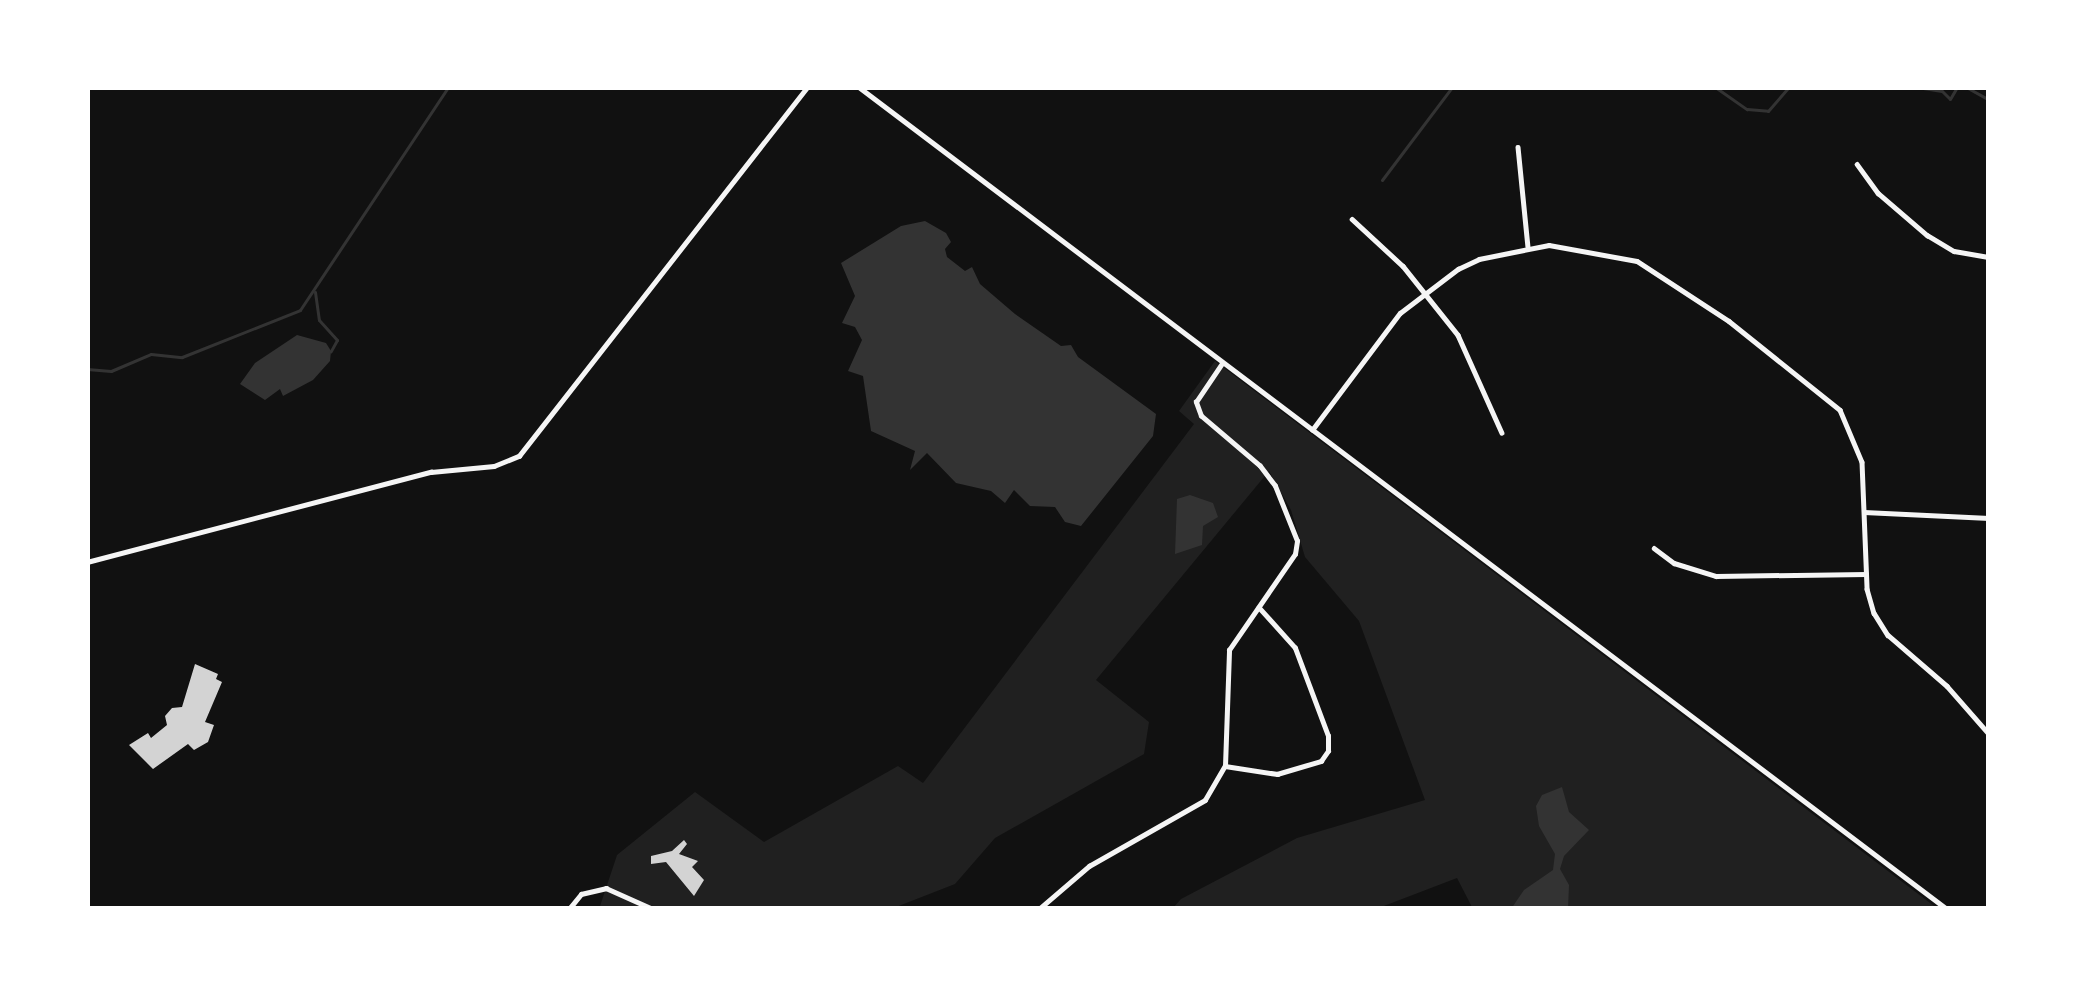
<!DOCTYPE html>
<html>
<head>
<meta charset="utf-8">
<style>
  body { margin:0 }
  #map { position:relative; width:2076px; height:996px; overflow:hidden; background:#111; font-family:Signika,sans-serif }
  div>[style] { position:absolute }
  .green>* { inset:0; background:#202020 }
  .water>* { inset:0; background:#333 }
  .stream>* { height:3px; margin:-1.5px; padding:0 1.5px; transform-origin:1.5px; border-radius:1.5px; background:#333 }
  .building>* { inset:0; background:#d3d3d3 }
  .minor>* { height:4.5px; margin:-2.25px; padding:0 2.25px; transform-origin:2.25px; border-radius:2.25px; background:#f5f5f5 }
  span { translate:-50% -50%; white-space:nowrap; text-align:center; line-height:1.15; -webkit-text-stroke:12px #fff; paint-order:stroke }
  .frame { position:absolute; inset:0; border:90px solid #fff; pointer-events:none }
</style>
</head>
<body>
<div id="map">
  <div class="green">
    <div style="clip-path:polygon(1215px 361px,1938px 909px,1473px 909px,1457px 878px,1376px 909px,1172px 909px,1181px 899px,1297px 838px,1425px 800px,1359px 621px,1305px 557px,1291px 510px,1269px 471px,1096px 680px,1149px 722px,1144px 754px,995px 838px,955px 884px,891px 909px,599px 909px,617px 855px,695px 792px,764px 842px,898px 766px,923px 783px,1194px 424px,1179px 411px)"></div>
  </div>
  <div class="water">
    <div style="clip-path:polygon(925px 221px,946px 233px,951px 242px,945px 249px,947px 257px,965px 271px,972px 267px,980px 284px,1015px 314px,1061px 346px,1071px 345px,1078px 357px,1156px 414px,1153px 436px,1081px 526px,1065px 522px,1055px 507px,1030px 506px,1014px 490px,1005px 503px,991px 491px,956px 483px,927px 453px,910px 470px,915px 451px,871px 431px,863px 376px,848px 371px,862px 340px,855px 327px,842px 323px,855px 296px,841px 263px,901px 226px)"></div>
    <div style="clip-path:polygon(297px 335px,326px 343px,331px 351px,330px 361px,313px 380px,283px 396px,280px 389px,265px 400px,240px 384px,255px 363px)"></div>
    <div style="clip-path:polygon(1190px 495px,1213px 503px,1218px 517px,1203px 526px,1202px 545px,1175px 554px,1177px 499px)"></div>
    <div style="clip-path:polygon(1562px 787px,1569px 812px,1589px 830px,1564px 856px,1560px 869px,1569px 885px,1568px 909px,1511px 909px,1524px 890px,1553px 870px,1555px 854px,1539px 826px,1536px 806px,1542px 795px)"></div>
  </div>
  <div class="stream">
    <div style="left:1715px;top:87px;width:39px;rotate:35deg"></div>
    <div style="left:1747px;top:109px;width:21px;rotate:5deg"></div>
    <div style="left:1768px;top:111px;width:32px;rotate:-49deg"></div>
    <div style="left:1854px;top:87px;width:8px"></div>
    <div style="left:1864px;top:87px;width:5px"></div>
    <div style="left:1917px;top:87px;width:25px;rotate:9deg"></div>
    <div style="left:1942px;top:91px;width:11px;rotate:45deg"></div>
    <div style="left:1950px;top:99px;width:14px;rotate:-60deg"></div>
    <div style="left:1966px;top:87px;width:26px;rotate:29deg"></div>
    <div style="left:1382px;top:180px;width:116px;rotate:-53deg"></div>
    <div style="left:315px;top:292px;width:28px;rotate:82deg"></div>
    <div style="left:319px;top:320px;width:27px;rotate:48deg"></div>
    <div style="left:337px;top:340px;width:13px;rotate:119deg"></div>
    <div style="left:87px;top:369px;width:24px;rotate:5deg"></div>
    <div style="left:111px;top:371px;width:43px;rotate:-23deg"></div>
    <div style="left:151px;top:354px;width:31px;rotate:6deg"></div>
    <div style="left:182px;top:357px;width:127px;rotate:-21.7deg"></div>
    <div style="left:300px;top:310px;width:268px;rotate:-56.4deg"></div>
  </div>
  <div class="building">
    <div style="clip-path:polygon(195px 664px,218px 674px,216px 679px,222px 682px,205px 722px,214px 725px,208px 742px,194px 750px,188px 744px,153px 769px,129px 745px,148px 733px,151px 738px,167px 725px,165px 716px,172px 708px,182px 707px)"></div>
    <div style="clip-path:polygon(684px 840px,687px 844px,679px 854px,698px 861px,692px 867px,704px 880px,694px 896px,666px 862px,651px 864px,651px 856px,672px 851px)"></div>
  </div>
  <div class="minor">
    <div style="left:859px;top:87px;width:1364px;rotate:37.07deg"></div>
    <div style="left:1518px;top:147px;width:100px;rotate:84.3deg"></div>
    <div style="left:1857px;top:164px;width:36px;rotate:54deg"></div>
    <div style="left:1878px;top:193px;width:65px;rotate:40.6deg"></div>
    <div style="left:1927px;top:235px;width:31px;rotate:31deg"></div>
    <div style="left:1954px;top:251px;width:36px;rotate:10deg"></div>
    <div style="left:1352px;top:219px;width:69px;rotate:42.7deg"></div>
    <div style="left:1403px;top:266px;width:88px;rotate:51.4deg"></div>
    <div style="left:1458px;top:335px;width:107px;rotate:65.8deg"></div>
    <div style="left:1312px;top:430px;width:146px;rotate:-53.1deg"></div>
    <div style="left:1400px;top:313px;width:73px;rotate:-37.2deg"></div>
    <div style="left:1458px;top:269px;width:23px;rotate:-25deg"></div>
    <div style="left:1479px;top:259px;width:71px;rotate:-11.3deg"></div>
    <div style="left:1549px;top:245px;width:89px;rotate:10.3deg"></div>
    <div style="left:1637px;top:261px;width:110px;rotate:33.1deg"></div>
    <div style="left:1729px;top:321px;width:142px;rotate:38.7deg"></div>
    <div style="left:1840px;top:410px;width:56px;rotate:67.1deg"></div>
    <div style="left:1862px;top:462px;width:127px;rotate:87.7deg"></div>
    <div style="left:1867px;top:589px;width:25px;rotate:74deg"></div>
    <div style="left:1874px;top:613px;width:26px;rotate:58deg"></div>
    <div style="left:1888px;top:635px;width:78px;rotate:40.8deg"></div>
    <div style="left:1947px;top:686px;width:64px;rotate:48.8deg"></div>
    <div style="left:1864px;top:512px;width:125px;rotate:2.7deg"></div>
    <div style="left:1654px;top:548px;width:25px;rotate:37deg"></div>
    <div style="left:1674px;top:563px;width:44px;rotate:17.2deg"></div>
    <div style="left:1716px;top:576px;width:150px;rotate:-0.8deg"></div>
    <div style="left:87px;top:562px;width:356px;rotate:-14.7deg"></div>
    <div style="left:431px;top:472px;width:63px;rotate:-5.4deg"></div>
    <div style="left:494px;top:466px;width:27px;rotate:-22deg"></div>
    <div style="left:519px;top:456px;width:468px;rotate:-52deg"></div>
    <div style="left:1225px;top:766px;width:53px;rotate:8.7deg"></div>
    <div style="left:1277px;top:774px;width:46px;rotate:-16.5deg"></div>
    <div style="left:1321px;top:761px;width:12px;rotate:-55deg"></div>
    <div style="left:1328px;top:751px;width:15px;rotate:-90deg"></div>
    <div style="left:1328px;top:736px;width:94px;rotate:-110.6deg"></div>
    <div style="left:1295px;top:648px;width:54px;rotate:-132deg"></div>
    <div style="left:569px;top:909px;width:19px;rotate:-51deg"></div>
    <div style="left:581px;top:894px;width:26px;rotate:-13deg"></div>
    <div style="left:606px;top:888px;width:51px;rotate:24.1deg"></div>
    <div style="left:1039px;top:909px;width:66px;rotate:-40.7deg"></div>
    <div style="left:1089px;top:866px;width:133px;rotate:-29.6deg"></div>
    <div style="left:1205px;top:800px;width:39px;rotate:-60deg"></div>
    <div style="left:1225px;top:766px;width:116px;rotate:-88deg"></div>
    <div style="left:1229px;top:650px;width:116px;rotate:-55.5deg"></div>
    <div style="left:1295px;top:554px;width:13px;rotate:-81deg"></div>
    <div style="left:1297px;top:541px;width:59px;rotate:-111.8deg"></div>
    <div style="left:1275px;top:486px;width:25px;rotate:-127deg"></div>
    <div style="left:1260px;top:466px;width:77px;rotate:-139.7deg"></div>
    <div style="left:1201px;top:416px;width:15px;rotate:-110deg"></div>
    <div style="left:1196px;top:402px;width:45px;rotate:-56deg"></div>
  </div>
  <div class="frame"></div>
</div>
</body>
</html>
